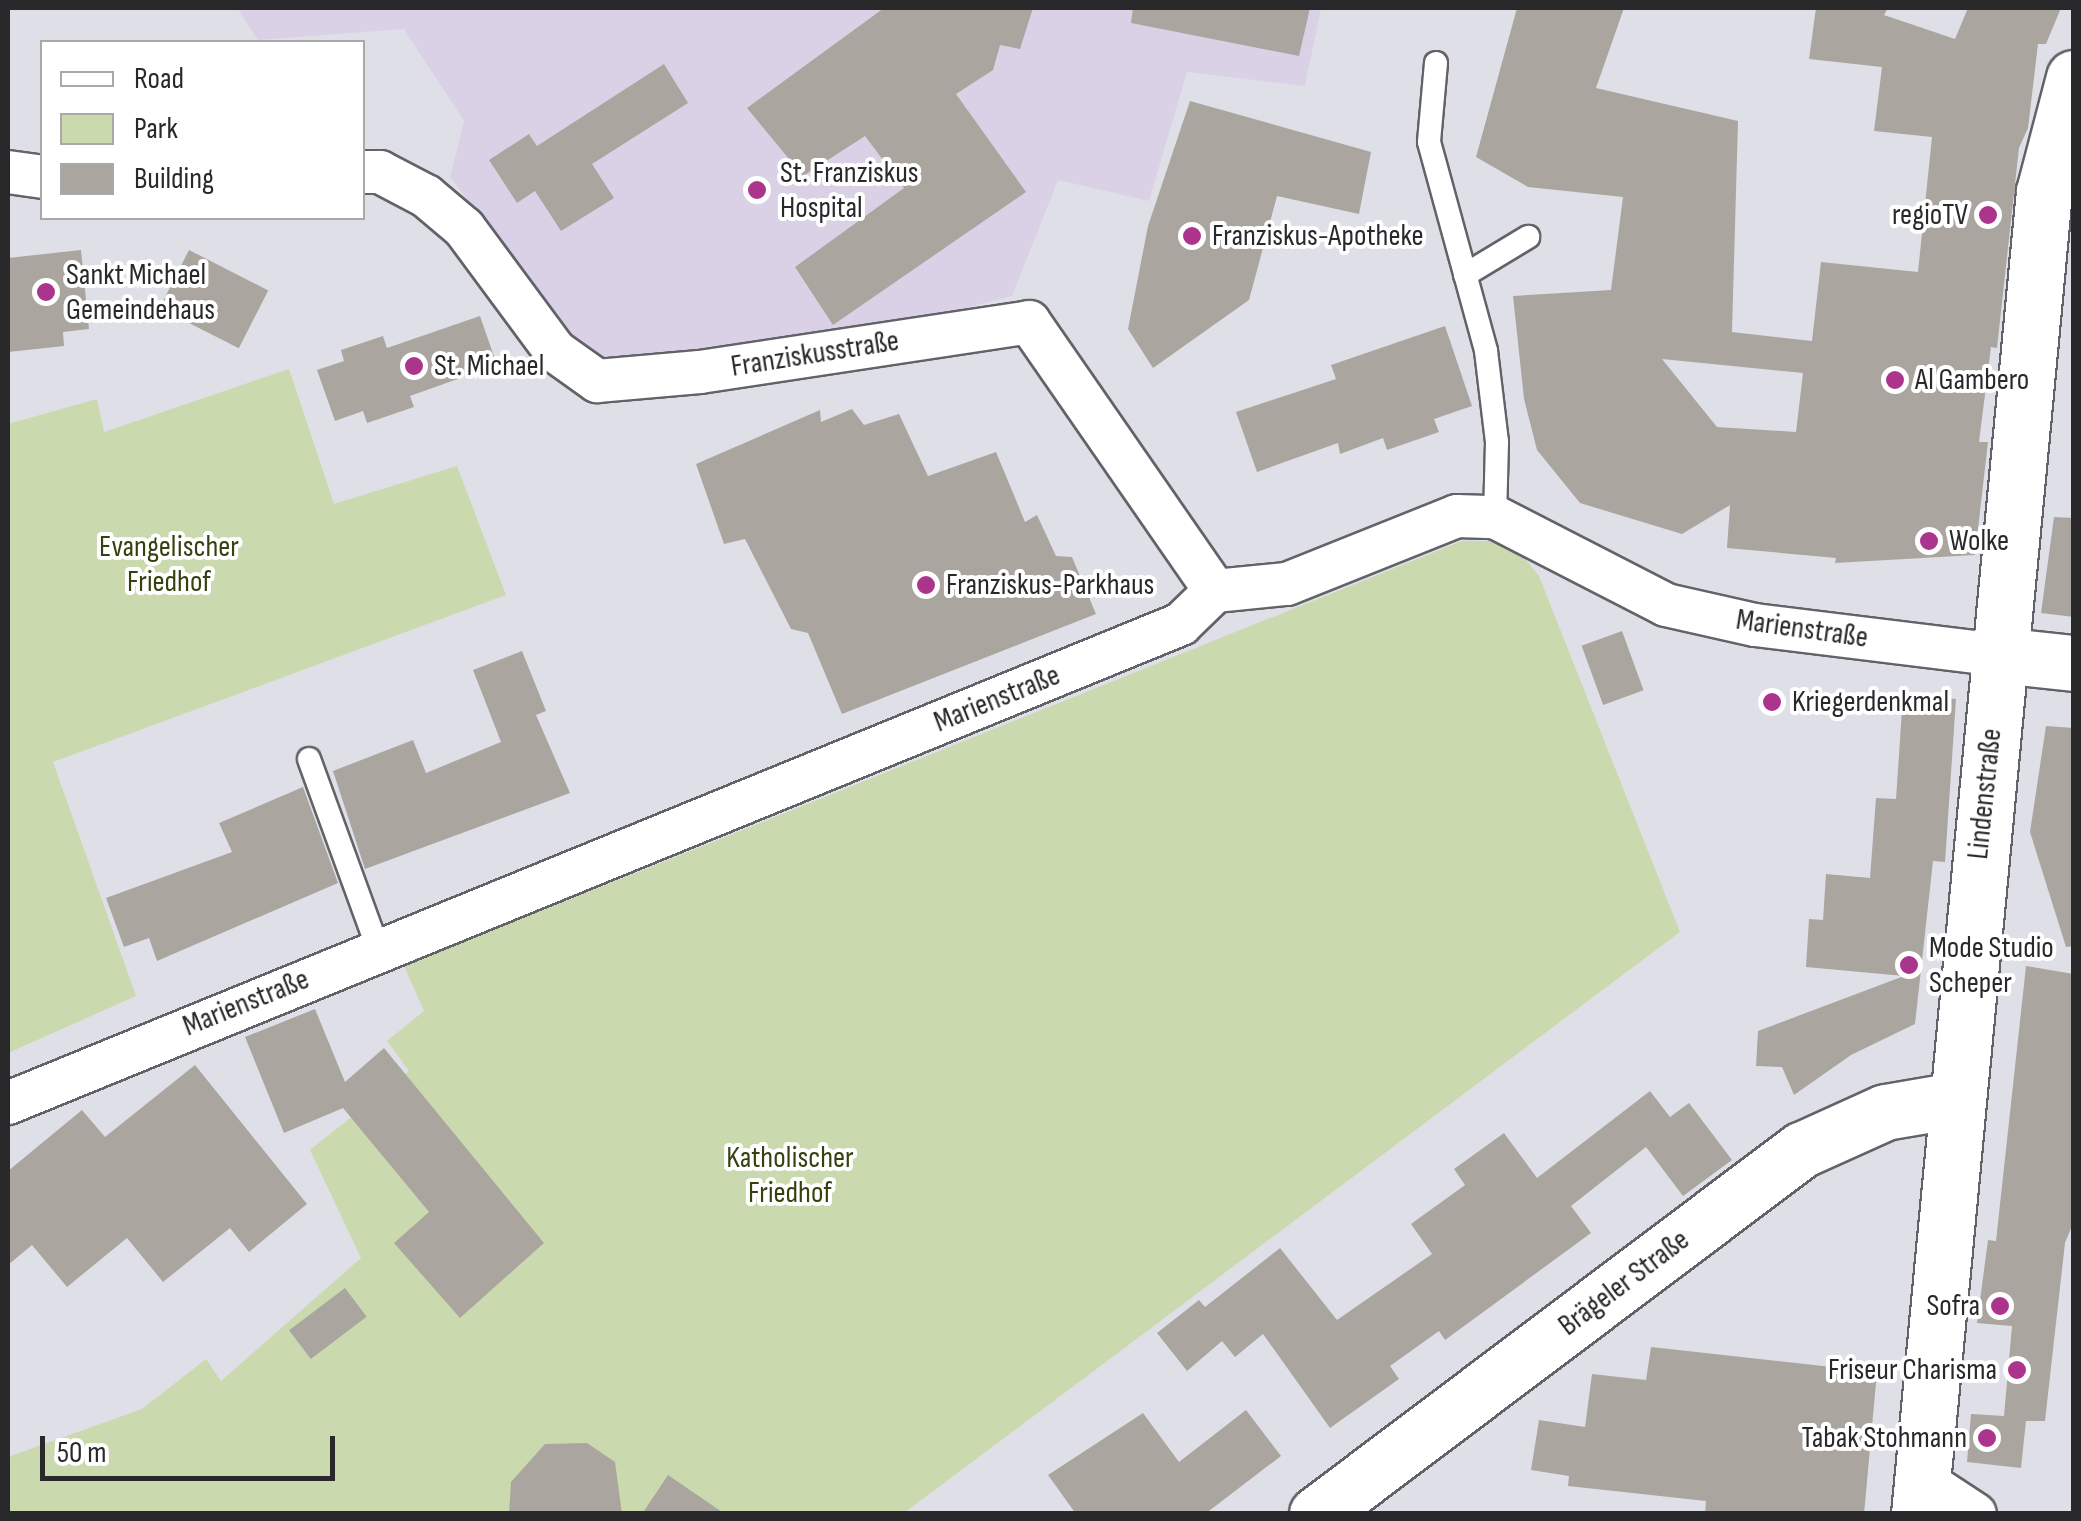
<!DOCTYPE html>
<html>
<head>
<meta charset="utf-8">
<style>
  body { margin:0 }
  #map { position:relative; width:2081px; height:1521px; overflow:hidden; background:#dfdfe7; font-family:"Sofia Sans Condensed",sans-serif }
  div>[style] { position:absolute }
  .medical>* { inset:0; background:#dbd1e6 }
  .green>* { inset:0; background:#cbd9af }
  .building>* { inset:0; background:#aaa69f; transform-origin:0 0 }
  .roads { filter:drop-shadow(2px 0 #626269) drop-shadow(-2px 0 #626269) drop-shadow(0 2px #626269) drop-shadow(0 -2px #626269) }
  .service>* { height:22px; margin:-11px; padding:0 11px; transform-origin:11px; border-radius:11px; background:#fff }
  .minor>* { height:42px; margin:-21px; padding:0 21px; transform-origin:21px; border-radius:21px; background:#fff }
  .tertiary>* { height:55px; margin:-27.5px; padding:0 27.5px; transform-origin:27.5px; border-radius:27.5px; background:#fff }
  .dots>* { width:28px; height:28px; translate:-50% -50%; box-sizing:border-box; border:5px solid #fff; border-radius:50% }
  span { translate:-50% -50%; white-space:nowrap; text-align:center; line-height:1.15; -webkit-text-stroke:8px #fff; paint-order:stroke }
  .poi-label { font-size:30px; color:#29282b }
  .left { translate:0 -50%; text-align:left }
  .right { translate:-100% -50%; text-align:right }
  .street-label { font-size:30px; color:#29282b }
  .park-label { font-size:30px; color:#354210 }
  .frame { position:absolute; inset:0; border:10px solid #29282b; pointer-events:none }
  .legend { position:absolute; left:40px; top:40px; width:325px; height:180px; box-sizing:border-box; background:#fff; border:2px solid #a9a9aa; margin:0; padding:12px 18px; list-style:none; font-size:30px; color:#29282b }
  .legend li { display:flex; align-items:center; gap:20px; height:50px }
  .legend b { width:50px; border:2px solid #a9a9aa }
  .scale { position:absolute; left:40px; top:1436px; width:295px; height:45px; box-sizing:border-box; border:5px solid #29282b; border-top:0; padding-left:12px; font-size:30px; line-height:35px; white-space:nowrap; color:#29282b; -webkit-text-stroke:8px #fff; paint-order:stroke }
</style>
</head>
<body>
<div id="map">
  <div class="medical">
    <div style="clip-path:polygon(237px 8px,1321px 8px,1305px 86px,1187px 72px,1149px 201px,1058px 180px,1012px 296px,858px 336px,601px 362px,567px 330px,450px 177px,464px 121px,404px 29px,258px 40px)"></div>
  </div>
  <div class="green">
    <div style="clip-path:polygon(289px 369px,334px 504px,457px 466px,506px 595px,53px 762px,136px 996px,8px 1053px,8px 424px,97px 399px,104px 432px)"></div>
    <div style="clip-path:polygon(1462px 541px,1489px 541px,1520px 553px,1539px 576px,1680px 932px,904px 1513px,8px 1514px,8px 1457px,142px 1409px,206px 1359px,221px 1381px,361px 1258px,310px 1150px,409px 1071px,387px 1041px,424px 1011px,404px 966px)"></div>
  </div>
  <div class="building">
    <div style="clip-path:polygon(884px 8px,1033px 8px,1020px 49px,1000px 45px,993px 70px,956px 94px,1026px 192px,833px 325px,795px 267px,904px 188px,865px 136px,803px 176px,747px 108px)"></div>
    <div style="clip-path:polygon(1133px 8px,1310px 8px,1299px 56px,1131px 23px)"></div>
    <div style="clip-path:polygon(evenodd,1517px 8px,1624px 8px,1596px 88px,1738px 121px,1732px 332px,1812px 341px,1821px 262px,1918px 272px,1932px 137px,1874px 131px,1882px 67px,1809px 59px,1816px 8px,1888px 8px,1884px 15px,1955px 39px,1968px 8px,2061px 8px,2046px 44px,2038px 44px,2028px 128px,2019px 148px,1997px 348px,1991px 347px,1979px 442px,1988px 442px,1975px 555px,1835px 563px,1836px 558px,1727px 548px,1730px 505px,1682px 534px,1580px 503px,1537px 450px,1524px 399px,1513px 296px,1611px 290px,1623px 197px,1528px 187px,1476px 157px,1517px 8px,1662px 359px,1803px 373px,1796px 432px,1717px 427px,1662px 359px)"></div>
    <div style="clip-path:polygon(664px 64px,688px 103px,592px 164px,614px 198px,561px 231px,535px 191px,517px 203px,489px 160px,529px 134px,537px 146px)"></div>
    <div style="clip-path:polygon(1190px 101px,1371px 152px,1359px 214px,1277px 196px,1249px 300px,1153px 368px,1128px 329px,1148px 226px)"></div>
    <div style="clip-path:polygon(81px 250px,89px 329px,63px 332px,64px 346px,8px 352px,8px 258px)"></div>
    <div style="left:189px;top:250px;width:89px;height:65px;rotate:27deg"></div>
    <div style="clip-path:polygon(480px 316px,497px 365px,410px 396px,414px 407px,367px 423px,363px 411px,335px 421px,317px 370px,344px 361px,341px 350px,383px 336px,387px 348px)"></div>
    <div style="clip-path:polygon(1445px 326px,1472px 406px,1434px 419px,1439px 432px,1387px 450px,1383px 438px,1340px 454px,1338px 443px,1257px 472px,1236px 412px,1336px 379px,1331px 365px)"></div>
    <div style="clip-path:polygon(852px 409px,864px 425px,899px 414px,928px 476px,996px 452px,1025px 522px,1037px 515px,1056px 556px,1072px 557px,1096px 614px,842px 714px,808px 633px,791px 629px,745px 539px,724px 544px,696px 464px,820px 410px,821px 422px)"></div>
    <div style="clip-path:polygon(2054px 517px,2074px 518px,2074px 617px,2041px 613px)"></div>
    <div style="left:1622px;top:631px;width:63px;height:43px;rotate:70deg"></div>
    <div style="clip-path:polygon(522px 651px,546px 711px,536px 715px,570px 793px,365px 869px,333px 771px,413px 740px,426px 773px,501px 742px,473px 670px)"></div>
    <div style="clip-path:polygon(1903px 695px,1956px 699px,1945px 862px,1933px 861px,1915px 1024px,1851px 1055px,1794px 1095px,1782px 1067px,1756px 1066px,1758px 1031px,1904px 976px,1806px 967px,1809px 919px,1823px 920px,1826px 874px,1870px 878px,1876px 798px,1896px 799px)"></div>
    <div style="clip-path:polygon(2046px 726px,2074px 728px,2074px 946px,2066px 947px,2030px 832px)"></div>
    <div style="clip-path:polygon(303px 787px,338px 883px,157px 961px,149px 938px,124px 947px,106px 898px,232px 852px,219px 823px)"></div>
    <div style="clip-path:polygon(2026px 966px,2074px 974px,2074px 1221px,2065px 1243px,2045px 1421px,2026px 1421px,2021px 1468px,1967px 1462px,1971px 1414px,2004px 1416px,2012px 1326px,1977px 1323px,1988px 1240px,1996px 1241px)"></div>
    <div style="clip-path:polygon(315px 1009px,345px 1082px,384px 1048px,544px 1243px,460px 1318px,394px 1243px,429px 1212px,343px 1108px,284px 1133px,245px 1037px)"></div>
    <div style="clip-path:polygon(195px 1065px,307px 1204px,249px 1252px,230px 1228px,163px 1282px,127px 1238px,67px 1287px,32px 1245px,8px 1265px,8px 1171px,82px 1110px,105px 1137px)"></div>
    <div style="clip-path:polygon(1650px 1091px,1670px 1117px,1689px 1103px,1732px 1160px,1683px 1196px,1646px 1147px,1571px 1206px,1591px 1233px,1445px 1340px,1439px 1331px,1390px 1366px,1399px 1379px,1330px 1428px,1263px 1334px,1235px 1357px,1222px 1341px,1187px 1371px,1157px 1333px,1199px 1300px,1205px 1307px,1280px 1248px,1337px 1320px,1432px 1254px,1411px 1224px,1465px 1185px,1454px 1169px,1504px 1133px,1537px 1178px)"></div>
    <div style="left:345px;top:1288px;width:36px;height:70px;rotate:53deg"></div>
    <div style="clip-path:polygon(1651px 1347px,1877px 1372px,1864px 1514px,1705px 1514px,1706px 1501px,1568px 1486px,1569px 1476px,1531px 1470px,1539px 1420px,1585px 1427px,1592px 1374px,1646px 1380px)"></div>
    <div style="clip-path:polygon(1246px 1410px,1281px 1456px,1205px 1514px,1076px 1514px,1048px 1475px,1143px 1413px,1179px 1462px)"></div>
    <div style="clip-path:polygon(587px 1443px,615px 1462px,622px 1514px,509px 1514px,511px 1482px,545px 1444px)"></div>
    <div style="clip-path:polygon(668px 1475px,725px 1514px,642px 1514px)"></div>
  </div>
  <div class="roads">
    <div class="service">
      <div style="left:1436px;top:63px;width:79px;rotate:95.1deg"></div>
      <div style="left:1429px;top:142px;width:217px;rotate:74.7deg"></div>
      <div style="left:1486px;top:351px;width:92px;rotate:83.1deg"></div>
      <div style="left:1497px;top:442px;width:75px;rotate:91.5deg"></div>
      <div style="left:1465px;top:275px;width:74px;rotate:-31.1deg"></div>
      <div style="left:309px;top:759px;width:202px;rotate:70deg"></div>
    </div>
    <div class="minor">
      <div style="left:8px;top:172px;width:34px;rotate:8deg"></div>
      <div style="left:362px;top:172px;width:18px"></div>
      <div style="left:380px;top:172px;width:52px;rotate:27.6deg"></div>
      <div style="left:426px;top:196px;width:50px;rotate:40.1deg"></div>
      <div style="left:464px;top:228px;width:153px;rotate:53.5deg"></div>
      <div style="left:555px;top:351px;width:52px;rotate:35.5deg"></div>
      <div style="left:597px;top:381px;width:103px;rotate:-5deg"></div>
      <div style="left:700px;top:372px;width:333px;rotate:-8.6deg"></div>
      <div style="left:1029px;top:322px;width:327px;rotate:55.3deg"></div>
      <div style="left:8px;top:1103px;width:1267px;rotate:-22.21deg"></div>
      <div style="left:1181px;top:624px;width:47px;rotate:-44.1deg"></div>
      <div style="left:1215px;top:591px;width:72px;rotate:-5.6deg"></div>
      <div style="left:1287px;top:584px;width:183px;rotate:-21.8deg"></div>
      <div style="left:1457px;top:516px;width:38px;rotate:2deg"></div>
      <div style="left:1495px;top:517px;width:192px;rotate:27.2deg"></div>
      <div style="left:1666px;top:605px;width:91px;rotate:12.7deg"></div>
      <div style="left:1755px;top:625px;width:246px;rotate:7deg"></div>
      <div style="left:1923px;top:1480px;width:62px;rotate:33.2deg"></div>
    </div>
    <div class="tertiary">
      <div style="left:1999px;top:655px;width:75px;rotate:6.1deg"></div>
      <div style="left:1317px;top:1514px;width:606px;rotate:-36.95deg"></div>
      <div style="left:1801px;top:1150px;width:92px;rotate:-24.3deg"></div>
      <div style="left:1885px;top:1112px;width:71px;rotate:-9.7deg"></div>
      <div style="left:1919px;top:1514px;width:1328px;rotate:-84.6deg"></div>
      <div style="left:2044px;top:192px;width:118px;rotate:-75.3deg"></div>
    </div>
  </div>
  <div class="dots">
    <div style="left:757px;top:190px;background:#ab358c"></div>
    <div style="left:1988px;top:215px;background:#ab358c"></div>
    <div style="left:1192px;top:236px;background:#ab358c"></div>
    <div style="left:46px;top:292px;background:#ab358c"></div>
    <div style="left:414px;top:366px;background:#ab358c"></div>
    <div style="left:1895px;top:380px;background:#ab358c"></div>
    <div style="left:1929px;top:541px;background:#ab358c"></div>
    <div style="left:926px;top:585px;background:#ab358c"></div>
    <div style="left:1772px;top:702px;background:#ab358c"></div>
    <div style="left:1909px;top:965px;background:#ab358c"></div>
    <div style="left:2000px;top:1306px;background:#ab358c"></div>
    <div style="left:2017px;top:1370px;background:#ab358c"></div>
    <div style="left:1987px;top:1438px;background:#ab358c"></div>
  </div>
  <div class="poi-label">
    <span class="left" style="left:780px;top:190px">St. Franziskus<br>Hospital</span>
    <span class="right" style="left:1968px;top:215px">regioTV</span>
    <span class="left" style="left:1212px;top:236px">Franziskus-Apotheke</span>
    <span class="left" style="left:66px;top:292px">Sankt Michael<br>Gemeindehaus</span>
    <span class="left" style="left:434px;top:366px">St. Michael</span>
    <span class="left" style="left:1915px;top:380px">Al Gambero</span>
    <span class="left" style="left:1949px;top:541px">Wolke</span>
    <span class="left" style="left:946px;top:585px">Franziskus-Parkhaus</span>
    <span class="left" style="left:1792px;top:702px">Kriegerdenkmal</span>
    <span class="left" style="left:1929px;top:965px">Mode Studio<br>Scheper</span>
    <span class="right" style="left:1980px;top:1306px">Sofra</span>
    <span class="right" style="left:1997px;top:1370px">Friseur Charisma</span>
    <span class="right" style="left:1967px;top:1438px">Tabak Stohmann</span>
  </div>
  <div class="street-label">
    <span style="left:815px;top:354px;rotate:-9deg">Franziskusstraße</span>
    <span style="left:1802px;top:629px;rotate:8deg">Marienstraße</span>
    <span style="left:997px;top:699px;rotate:-22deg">Marienstraße</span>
    <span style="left:1985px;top:794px;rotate:-84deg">Lindenstraße</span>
    <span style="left:246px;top:1003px;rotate:-22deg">Marienstraße</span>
    <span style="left:1624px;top:1283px;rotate:-37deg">Brägeler Straße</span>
  </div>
  <div class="park-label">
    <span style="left:169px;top:564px">Evangelischer<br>Friedhof</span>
    <span style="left:790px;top:1175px">Katholischer<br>Friedhof</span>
  </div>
  <div class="frame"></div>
  <ul class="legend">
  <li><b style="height:12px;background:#fff"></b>Road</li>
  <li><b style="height:28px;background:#cbd9af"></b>Park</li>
  <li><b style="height:28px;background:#aaa69f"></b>Building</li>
  </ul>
  <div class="scale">50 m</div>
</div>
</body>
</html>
